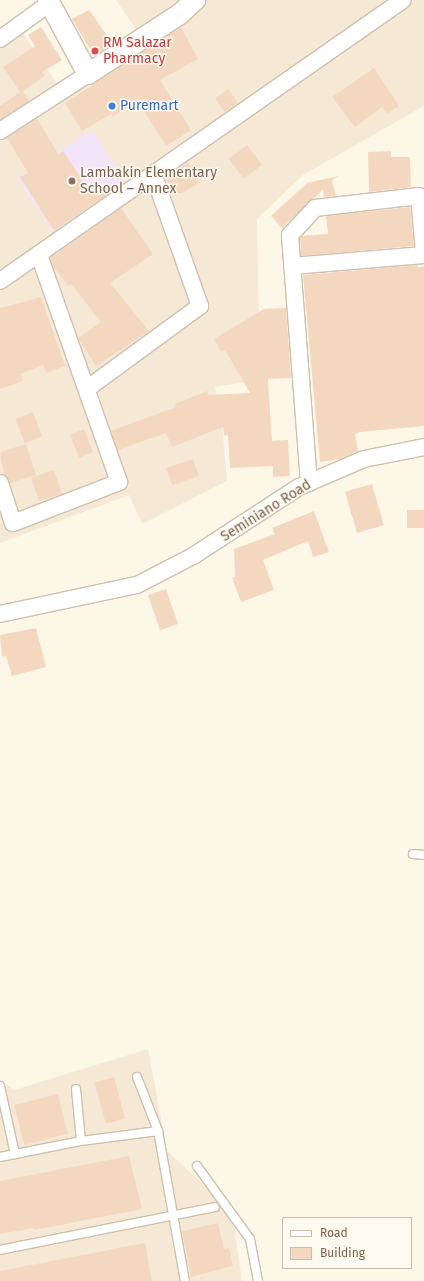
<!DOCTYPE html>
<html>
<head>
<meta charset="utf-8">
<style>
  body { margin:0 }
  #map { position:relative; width:424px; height:1281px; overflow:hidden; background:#fdf7e8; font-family:"Fira Sans",sans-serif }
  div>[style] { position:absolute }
  .residential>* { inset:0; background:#f5e9d6 }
  .education>* { inset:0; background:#f4e4f9; transform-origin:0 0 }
  .building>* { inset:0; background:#f3d8bf; transform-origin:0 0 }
  .roads { filter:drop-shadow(1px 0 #cfbfad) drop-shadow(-1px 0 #cfbfad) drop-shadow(0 1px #cfbfad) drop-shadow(0 -1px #cfbfad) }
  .service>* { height:8px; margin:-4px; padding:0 4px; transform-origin:4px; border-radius:4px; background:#fff }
  .minor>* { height:16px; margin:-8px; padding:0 8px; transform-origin:8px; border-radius:8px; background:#fff }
  .tertiary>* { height:20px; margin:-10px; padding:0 10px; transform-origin:10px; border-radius:10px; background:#fff }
  .dots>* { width:11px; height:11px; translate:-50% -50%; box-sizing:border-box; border:2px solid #fffaef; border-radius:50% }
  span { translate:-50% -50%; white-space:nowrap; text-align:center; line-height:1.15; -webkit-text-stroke:3px #fffaef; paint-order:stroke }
  .health-label { font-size:14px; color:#be3a42 }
  .left { translate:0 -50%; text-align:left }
  .shop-label { font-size:14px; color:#366cbe }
  .education-label { font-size:14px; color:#785e54 }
  .street-label { font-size:14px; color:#785f4b }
  .legend { position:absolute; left:282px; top:1217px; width:130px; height:52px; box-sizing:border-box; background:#fffaef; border:1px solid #c9bcad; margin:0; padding:5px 7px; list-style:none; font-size:12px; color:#785f4b }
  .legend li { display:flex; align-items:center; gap:8px; height:20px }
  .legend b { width:20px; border:1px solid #c9bcad }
</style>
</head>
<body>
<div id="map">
  <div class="residential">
    <div style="clip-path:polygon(116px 0,424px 0,424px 106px,303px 175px,257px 219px,260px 380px,215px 387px,222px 424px,227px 481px,142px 524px,129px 495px,0 543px,0 43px,23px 33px,57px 84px,137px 31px)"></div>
    <div style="clip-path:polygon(148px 1049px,167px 1151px,232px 1211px,242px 1281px,0 1281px,0 1080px,14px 1090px)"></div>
  </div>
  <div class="education">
    <div style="left:92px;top:130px;width:67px;height:89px;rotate:57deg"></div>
  </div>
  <div class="building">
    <div style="clip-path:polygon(89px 10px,113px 44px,94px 56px,72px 19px)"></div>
    <div style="clip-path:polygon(41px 27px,62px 60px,42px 72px,45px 76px,23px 91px,29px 101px,0 120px,0 106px,20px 92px,3px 67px,35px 46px,28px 35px)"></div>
    <div style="clip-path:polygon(181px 27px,198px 59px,160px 80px,191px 130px,166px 146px,137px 100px,113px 117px,111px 114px,82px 131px,65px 103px)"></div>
    <div style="clip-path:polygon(374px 68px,399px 106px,387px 114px,382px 107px,355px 127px,332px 97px)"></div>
    <div style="left:228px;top:89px;width:17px;height:16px;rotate:54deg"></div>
    <div style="clip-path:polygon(37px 118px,58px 154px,63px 151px,91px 193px,105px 184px,111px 192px,54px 231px,20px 177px,28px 173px,7px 138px)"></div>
    <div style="left:247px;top:145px;width:25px;height:23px;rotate:53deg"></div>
    <div style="clip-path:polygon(391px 151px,391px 157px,410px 157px,411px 187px,369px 192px,368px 152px)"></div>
    <div style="left:188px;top:163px;width:23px;height:27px;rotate:61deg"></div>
    <div style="clip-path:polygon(338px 176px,332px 181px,336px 196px,324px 197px,323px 190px,282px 228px,271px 216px,307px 183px)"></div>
    <div style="clip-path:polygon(410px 207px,414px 246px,301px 256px,300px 238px,302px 236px,328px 234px,326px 216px)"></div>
    <div style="clip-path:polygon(121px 208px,153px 254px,110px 283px,149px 331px,96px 366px,78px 338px,101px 322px,71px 284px,68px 286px,53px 266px,50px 258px)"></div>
    <div style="clip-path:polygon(417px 265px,418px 267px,424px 267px,424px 426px,360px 432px,355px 434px,358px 451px,340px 459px,320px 462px,303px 275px)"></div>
    <div style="clip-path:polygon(41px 297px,65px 366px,46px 373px,43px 365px,20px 374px,23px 381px,0 389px,0 308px)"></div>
    <div style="clip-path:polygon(286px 308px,291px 378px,268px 379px,272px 441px,288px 440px,290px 476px,273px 477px,273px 466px,230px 468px,228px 435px,224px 435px,223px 427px,172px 447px,166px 433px,118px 450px,111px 431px,176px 407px,175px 404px,207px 391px,209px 395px,250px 393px,225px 350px,221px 352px,214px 339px,264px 309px)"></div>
    <div style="left:33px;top:412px;width:26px;height:19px;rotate:69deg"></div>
    <div style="left:84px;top:429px;width:25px;height:15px;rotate:69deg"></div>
    <div style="clip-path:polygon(26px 444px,36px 475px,10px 483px,4px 475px,0 452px)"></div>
    <div style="left:193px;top:459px;width:18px;height:28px;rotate:71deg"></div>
    <div style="left:54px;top:470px;width:25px;height:24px;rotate:72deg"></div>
    <div style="left:372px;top:484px;width:43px;height:28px;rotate:74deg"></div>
    <div style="left:424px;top:510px;width:18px;height:17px;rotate:90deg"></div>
    <div style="clip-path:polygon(314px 511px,329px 552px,313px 557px,308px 541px,263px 560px,274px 590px,241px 602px,232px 578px,235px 577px,234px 549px,275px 534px,272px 528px)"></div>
    <div style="left:166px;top:589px;width:37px;height:19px;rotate:71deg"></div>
    <div style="clip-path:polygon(36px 628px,46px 667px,12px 676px,6px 656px,2px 657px,0 635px)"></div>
    <div style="left:114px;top:1077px;width:43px;height:20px;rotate:75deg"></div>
    <div style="left:58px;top:1094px;width:41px;height:45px;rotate:76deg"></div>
    <div style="clip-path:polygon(129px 1156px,142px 1209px,34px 1230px,33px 1228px,0 1234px,0 1181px)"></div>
    <div style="clip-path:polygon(218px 1223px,224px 1249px,229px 1248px,233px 1266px,191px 1277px,182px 1231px)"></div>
    <div style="clip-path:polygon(145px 1243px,152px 1281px,0 1281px,0 1271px)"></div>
  </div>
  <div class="roads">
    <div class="service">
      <div style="left:413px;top:854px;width:11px;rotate:5deg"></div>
      <div style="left:137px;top:1077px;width:58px;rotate:68.7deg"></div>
      <div style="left:158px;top:1131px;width:152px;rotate:79.8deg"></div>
      <div style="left:0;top:1086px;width:70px;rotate:77.6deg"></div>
      <div style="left:76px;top:1089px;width:52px;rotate:84.5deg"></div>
      <div style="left:0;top:1157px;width:83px;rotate:-11.2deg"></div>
      <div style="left:81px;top:1141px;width:78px;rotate:-7.4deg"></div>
      <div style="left:197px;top:1166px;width:90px;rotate:54deg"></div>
      <div style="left:250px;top:1239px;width:43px;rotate:79.2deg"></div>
      <div style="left:0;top:1250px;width:219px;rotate:-11.3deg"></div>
    </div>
    <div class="minor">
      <div style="left:0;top:39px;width:62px;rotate:-35.8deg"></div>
      <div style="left:0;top:131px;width:105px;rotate:-32.9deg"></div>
      <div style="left:292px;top:266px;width:132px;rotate:-4.8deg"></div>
      <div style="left:0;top:281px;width:491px;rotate:-34.9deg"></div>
      <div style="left:88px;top:388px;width:139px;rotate:-36.2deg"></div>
      <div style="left:200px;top:306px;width:138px;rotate:-109.5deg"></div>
      <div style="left:0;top:483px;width:42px;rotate:72deg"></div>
      <div style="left:13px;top:523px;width:114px;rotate:-21.1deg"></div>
      <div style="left:119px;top:482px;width:241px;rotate:-109.4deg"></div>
      <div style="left:309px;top:483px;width:249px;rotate:-94.4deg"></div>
      <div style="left:290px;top:235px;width:37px;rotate:-47deg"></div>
      <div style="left:315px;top:208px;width:105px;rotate:-6.6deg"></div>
      <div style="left:419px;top:196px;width:57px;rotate:85deg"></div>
      <div style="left:0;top:614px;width:140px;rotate:-12deg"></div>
      <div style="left:137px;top:585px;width:63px;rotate:-27.4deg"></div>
      <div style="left:193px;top:556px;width:126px;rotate:-33.1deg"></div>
      <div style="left:299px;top:487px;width:71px;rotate:-23.3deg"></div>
      <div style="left:364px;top:459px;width:61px;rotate:-11.3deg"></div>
    </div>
    <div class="tertiary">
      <div style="left:48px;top:0;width:84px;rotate:61.6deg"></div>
      <div style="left:88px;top:74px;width:110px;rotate:-33.1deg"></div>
      <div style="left:180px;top:14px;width:21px;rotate:-43deg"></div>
    </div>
  </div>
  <div class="dots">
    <div style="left:95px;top:51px;background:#e0444e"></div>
    <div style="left:112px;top:106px;background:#3f7fe0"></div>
    <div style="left:72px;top:181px;background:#8d6e63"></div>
  </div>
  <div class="health-label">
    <span class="left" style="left:103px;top:51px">RM Salazar<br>Pharmacy</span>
  </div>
  <div class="shop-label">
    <span class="left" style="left:120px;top:106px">Puremart</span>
  </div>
  <div class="education-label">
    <span class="left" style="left:80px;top:181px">Lambakin Elementary<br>School – Annex</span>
  </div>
  <div class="street-label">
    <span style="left:266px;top:511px;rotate:-32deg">Seminiano Road</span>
  </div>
  <ul class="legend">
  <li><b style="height:5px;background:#fff"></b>Road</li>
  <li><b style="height:11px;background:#f3d8bf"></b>Building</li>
  </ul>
</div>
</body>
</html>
